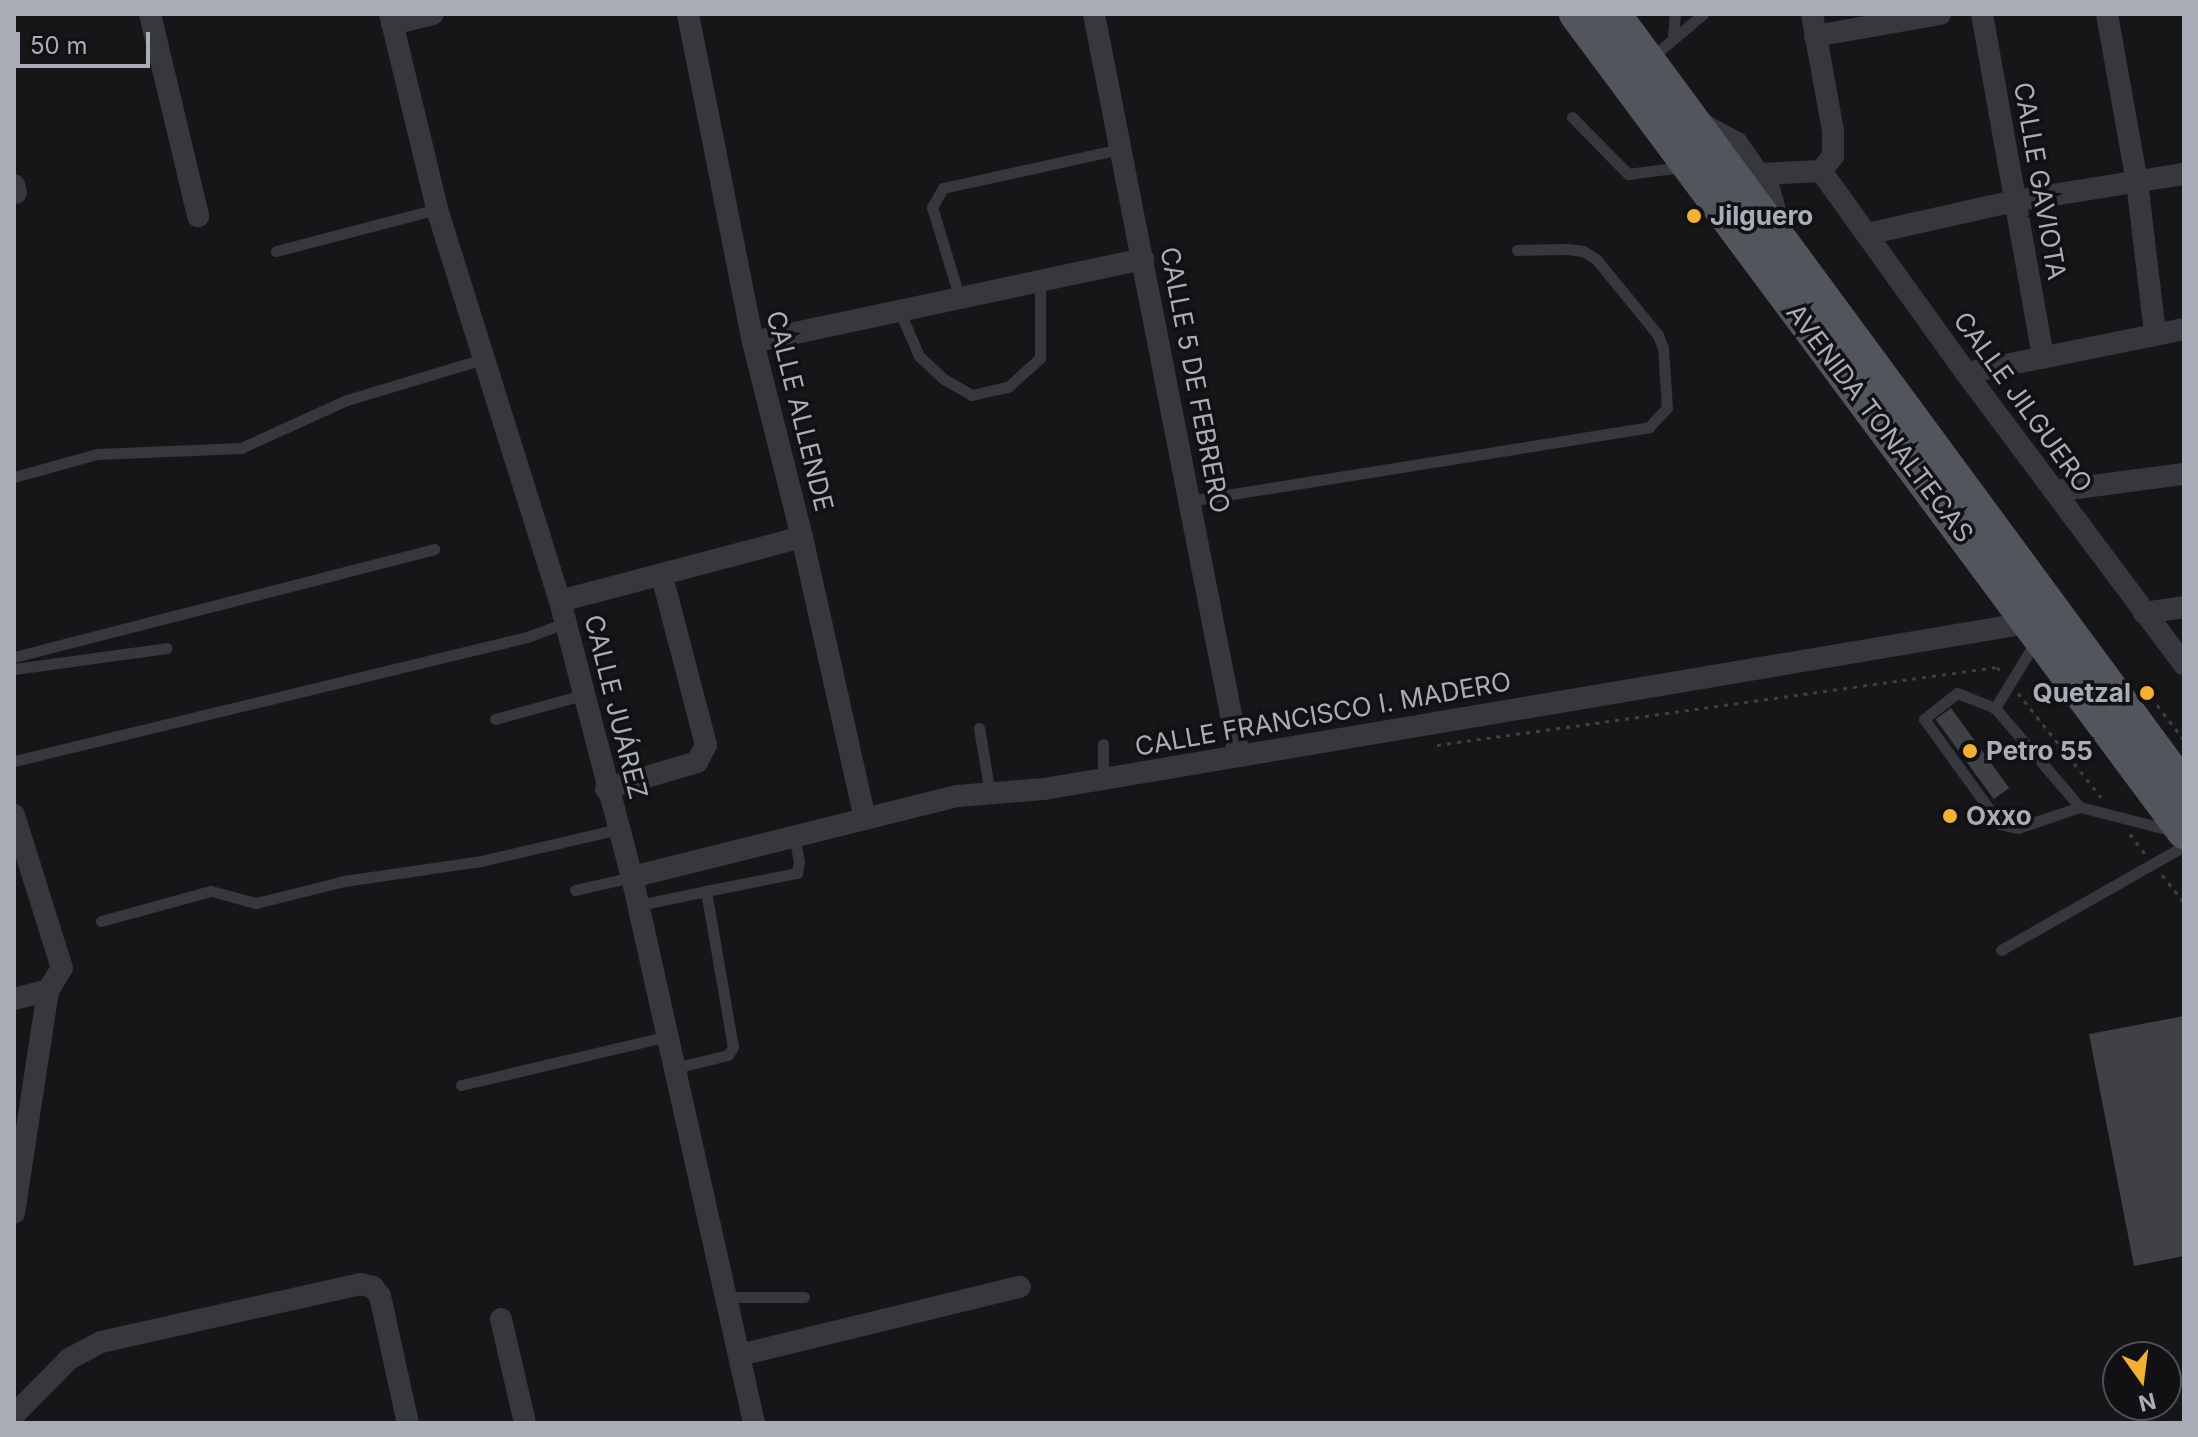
<!DOCTYPE html>
<html>
<head>
<meta charset="utf-8">
<style>
  body { margin:0 }
  #map { position:relative; width:2198px; height:1437px; overflow:hidden; background:#161618; font-family:Inter,sans-serif }
  div>[style] { position:absolute }
  .building>* { inset:0; background:#404145; transform-origin:0 0 }
  .path>* { height:3px; margin-top:-1.5px; transform-origin:0; background:repeating-linear-gradient(90deg,#3d3f44 0 4px,transparent 0 10px) }
  .lane>* { height:11px; margin:-5.5px; padding:0 5.5px; transform-origin:5.5px; border-radius:5.5px; background:#37383d }
  .street>* { height:22px; margin:-11px; padding:0 11px; transform-origin:11px; border-radius:11px; background:#37383d }
  .primary>* { height:34px; margin:-17px; padding:0 17px; transform-origin:17px; border-radius:17px; background:#53555c }
  .dots>* { width:22px; height:22px; translate:-50% -50%; box-sizing:border-box; border:4px solid #111113; border-radius:50% }
  span { translate:-50% -50%; white-space:nowrap; text-align:center; line-height:1.15; -webkit-text-stroke:7px #111113; paint-order:stroke }
  .street-label { font-size:26px; color:#a8adb8 }
  .poi-label { font-size:26px; color:#a8adb8; font-weight:700 }
  .left { translate:0 -50%; text-align:left }
  .right { translate:-100% -50%; text-align:right }
  .frame { position:absolute; inset:0; border:16px solid #a8adb8; pointer-events:none }
  .north { position:absolute; left:2102px; top:1341px; width:80px; height:80px; box-sizing:border-box; background:#111113; border:2px solid #4d4f55; border-radius:50%; rotate:166deg; font-size:22px; font-weight:700; line-height:32px; text-align:center; color:#a8adb8 }
  .north::after { content:''; display:block; margin:auto; width:28px; height:36px; background:#f2b134; clip-path:polygon(50% 0,100% 100%,50% 72%,0 100%) }
  .scale { position:absolute; left:16px; top:32px; width:134px; height:36px; box-sizing:border-box; border:4px solid #a8adb8; border-top:0; padding-left:10px; font-size:24px; line-height:28px; white-space:nowrap; color:#a8adb8; -webkit-text-stroke:6px #111113; paint-order:stroke }
</style>
</head>
<body>
<div id="map">
  <div class="building">
    <div style="left:1951px;top:708px;width:99px;height:19px;rotate:54deg"></div>
    <div style="clip-path:polygon(2184px 1016px,2184px 1256px,2134px 1266px,2089px 1034px)"></div>
  </div>
  <div class="path">
    <div style="left:2145px;top:689px;width:64px;rotate:52.6deg"></div>
    <div style="left:2018px;top:693px;width:133px;rotate:51.4deg"></div>
    <div style="left:1437px;top:745px;width:565px;rotate:-7.93deg"></div>
    <div style="left:1997px;top:667px;width:6px;rotate:51deg"></div>
    <div style="left:2130px;top:834px;width:25px;rotate:53deg"></div>
    <div style="left:2162px;top:875px;width:35px;rotate:51deg"></div>
  </div>
  <div class="lane">
    <div style="left:1673px;top:36px;width:22px;rotate:-85deg"></div>
    <div style="left:1652px;top:57px;width:67px;rotate:-40.1deg"></div>
    <div style="left:1572px;top:117px;width:80px;rotate:45.5deg"></div>
    <div style="left:1628px;top:174px;width:54px;rotate:-7.4deg"></div>
    <div style="left:276px;top:251px;width:166px;rotate:-14.6deg"></div>
    <div style="left:959px;top:296px;width:93px;rotate:-106.9deg"></div>
    <div style="left:932px;top:207px;width:22px;rotate:-60deg"></div>
    <div style="left:943px;top:188px;width:182px;rotate:-12.4deg"></div>
    <div style="left:899px;top:310px;width:50px;rotate:66.5deg"></div>
    <div style="left:919px;top:356px;width:34px;rotate:43deg"></div>
    <div style="left:944px;top:379px;width:32px;rotate:30deg"></div>
    <div style="left:972px;top:395px;width:37px;rotate:-13deg"></div>
    <div style="left:1008px;top:387px;width:43px;rotate:-42.2deg"></div>
    <div style="left:1040px;top:358px;width:78px;rotate:-90deg"></div>
    <div style="left:14px;top:477px;width:86px;rotate:-15.5deg"></div>
    <div style="left:97px;top:454px;width:144px;rotate:-2.4deg"></div>
    <div style="left:241px;top:448px;width:116px;rotate:-24.4deg"></div>
    <div style="left:347px;top:400px;width:142px;rotate:-16.8deg"></div>
    <div style="left:1189px;top:501px;width:466px;rotate:-9.1deg"></div>
    <div style="left:1649px;top:427px;width:26px;rotate:-47deg"></div>
    <div style="left:1667px;top:408px;width:60px;rotate:-93.8deg"></div>
    <div style="left:1663px;top:348px;width:14px;rotate:-111deg"></div>
    <div style="left:1658px;top:335px;width:98px;rotate:-129.2deg"></div>
    <div style="left:1596px;top:259px;width:15px;rotate:-148deg"></div>
    <div style="left:1583px;top:251px;width:16px;rotate:-173deg"></div>
    <div style="left:1567px;top:249px;width:50px;rotate:178.9deg"></div>
    <div style="left:2036px;top:641px;width:79px;rotate:121.5deg"></div>
    <div style="left:1995px;top:708px;width:130px;rotate:49.4deg"></div>
    <div style="left:2080px;top:807px;width:97px;rotate:14.3deg"></div>
    <div style="left:14px;top:657px;width:434px;rotate:-14.4deg"></div>
    <div style="left:14px;top:669px;width:154px;rotate:-7.8deg"></div>
    <div style="left:1995px;top:708px;width:41px;rotate:-158.5deg"></div>
    <div style="left:1957px;top:693px;width:42px;rotate:141.8deg"></div>
    <div style="left:1924px;top:719px;width:130px;rotate:54.1deg"></div>
    <div style="left:2000px;top:824px;width:18px;rotate:13deg"></div>
    <div style="left:2018px;top:828px;width:65px;rotate:-18.7deg"></div>
    <div style="left:495px;top:719px;width:91px;rotate:-15.3deg"></div>
    <div style="left:979px;top:728px;width:67px;rotate:80.5deg"></div>
    <div style="left:1103px;top:744px;width:35px;rotate:90deg"></div>
    <div style="left:14px;top:761px;width:528px;rotate:-13.59deg"></div>
    <div style="left:527px;top:637px;width:40px;rotate:-20.2deg"></div>
    <div style="left:575px;top:890px;width:58px;rotate:-12.8deg"></div>
    <div style="left:706px;top:891px;width:93px;rotate:-11.2deg"></div>
    <div style="left:797px;top:873px;width:11px;rotate:-80deg"></div>
    <div style="left:799px;top:862px;width:25px;rotate:-101deg"></div>
    <div style="left:639px;top:905px;width:68px;rotate:-11.8deg"></div>
    <div style="left:706px;top:891px;width:158px;rotate:80.2deg"></div>
    <div style="left:733px;top:1047px;width:9px;rotate:122deg"></div>
    <div style="left:728px;top:1055px;width:55px;rotate:166.2deg"></div>
    <div style="left:101px;top:921px;width:114px;rotate:-15.3deg"></div>
    <div style="left:211px;top:891px;width:47px;rotate:14.9deg"></div>
    <div style="left:256px;top:903px;width:91px;rotate:-14deg"></div>
    <div style="left:344px;top:881px;width:138px;rotate:-8.3deg"></div>
    <div style="left:481px;top:861px;width:141px;rotate:-13.1deg"></div>
    <div style="left:2001px;top:950px;width:210px;rotate:-29.6deg"></div>
    <div style="left:461px;top:1085px;width:213px;rotate:-13.3deg"></div>
    <div style="left:727px;top:1297px;width:77px"></div>
  </div>
  <div class="street">
    <div style="left:150px;top:14px;width:208px;rotate:76.6deg"></div>
    <div style="left:390px;top:14px;width:201px;rotate:76.4deg"></div>
    <div style="left:437px;top:209px;width:411px;rotate:72.6deg"></div>
    <div style="left:560px;top:601px;width:285px;rotate:75.4deg"></div>
    <div style="left:632px;top:877px;width:559px;rotate:77.4deg"></div>
    <div style="left:688px;top:14px;width:334px;rotate:78.8deg"></div>
    <div style="left:753px;top:342px;width:201px;rotate:75.9deg"></div>
    <div style="left:802px;top:537px;width:289px;rotate:77.4deg"></div>
    <div style="left:1094px;top:14px;width:756px;rotate:78.94deg"></div>
    <div style="left:1982px;top:14px;width:349px;rotate:79.9deg"></div>
    <div style="left:2107px;top:14px;width:171px;rotate:79.9deg"></div>
    <div style="left:2137px;top:182px;width:152px;rotate:83.2deg"></div>
    <div style="left:392px;top:24px;width:42px;rotate:-13.7deg"></div>
    <div style="left:1815px;top:36px;width:127px;rotate:-10deg"></div>
    <div style="left:1700px;top:123px;width:42px;rotate:28.4deg"></div>
    <div style="left:1737px;top:143px;width:56px;rotate:55.2deg"></div>
    <div style="left:1769px;top:189px;width:40px;rotate:74deg"></div>
    <div style="left:1821px;top:171px;width:249px;rotate:54.3deg"></div>
    <div style="left:1966px;top:373px;width:364px;rotate:53.2deg"></div>
    <div style="left:1760px;top:174px;width:61px;rotate:-2.8deg"></div>
    <div style="left:1821px;top:171px;width:19px;rotate:-51deg"></div>
    <div style="left:1833px;top:156px;width:25px;rotate:-90deg"></div>
    <div style="left:1833px;top:131px;width:119px;rotate:-100.2deg"></div>
    <div style="left:14px;top:185px;width:8px;rotate:76deg"></div>
    <div style="left:1867px;top:234px;width:152px;rotate:-12.6deg"></div>
    <div style="left:2015px;top:201px;width:171px;rotate:-9.1deg"></div>
    <div style="left:753px;top:342px;width:399px;rotate:-12deg"></div>
    <div style="left:1966px;top:373px;width:222px;rotate:-11.4deg"></div>
    <div style="left:2054px;top:491px;width:131px;rotate:-7.5deg"></div>
    <div style="left:560px;top:601px;width:250px;rotate:-14.8deg"></div>
    <div style="left:2144px;top:613px;width:40px;rotate:-8.5deg"></div>
    <div style="left:606px;top:789px;width:95px;rotate:-16.5deg"></div>
    <div style="left:697px;top:762px;width:19px;rotate:-62deg"></div>
    <div style="left:706px;top:745px;width:175px;rotate:-104.6deg"></div>
    <div style="left:14px;top:815px;width:160px;rotate:72.6deg"></div>
    <div style="left:62px;top:968px;width:26px;rotate:122deg"></div>
    <div style="left:48px;top:990px;width:35px;rotate:165deg"></div>
    <div style="left:632px;top:877px;width:336px;rotate:-14deg"></div>
    <div style="left:958px;top:796px;width:86px;rotate:-4.7deg"></div>
    <div style="left:1044px;top:789px;width:998px;rotate:-9.58deg"></div>
    <div style="left:14px;top:1213px;width:226px;rotate:-81.3deg"></div>
    <div style="left:501px;top:1319px;width:107px;rotate:77deg"></div>
    <div style="left:740px;top:1355px;width:288px;rotate:-13.7deg"></div>
    <div style="left:14px;top:1415px;width:78px;rotate:-45.5deg"></div>
    <div style="left:69px;top:1359px;width:36px;rotate:-28deg"></div>
    <div style="left:101px;top:1342px;width:265px;rotate:-12.6deg"></div>
    <div style="left:360px;top:1284px;width:13px;rotate:13deg"></div>
    <div style="left:373px;top:1287px;width:11px;rotate:52deg"></div>
    <div style="left:380px;top:1296px;width:130px;rotate:77.6deg"></div>
  </div>
  <div class="primary">
    <div style="left:1576px;top:14px;width:1019px;rotate:53.38deg"></div>
    <div style="left:1614px;top:14px;width:961px;rotate:53.63deg"></div>
  </div>
  <div class="dots">
    <div style="left:1694px;top:216px;background:#f2b134"></div>
    <div style="left:2147px;top:693px;background:#f2b134"></div>
    <div style="left:1970px;top:751px;background:#f2b134"></div>
    <div style="left:1950px;top:816px;background:#f2b134"></div>
  </div>
  <div class="street-label">
    <span style="left:2040px;top:181px;rotate:80deg">CALLE GAVIOTA</span>
    <span style="left:1195px;top:380px;rotate:79deg">CALLE 5 DE FEBRERO</span>
    <span style="left:2023px;top:402px;rotate:54deg">CALLE JILGUERO</span>
    <span style="left:800px;top:411px;rotate:76deg">CALLE ALLENDE</span>
    <span style="left:1880px;top:423px;rotate:53deg">AVENIDA TONALTECAS</span>
    <span style="left:616px;top:707px;rotate:76deg">CALLE JUÁREZ</span>
    <span style="left:1323px;top:714px;rotate:-10deg">CALLE FRANCISCO I. MADERO</span>
  </div>
  <div class="poi-label">
    <span class="left" style="left:1710px;top:216px">Jilguero</span>
    <span class="right" style="left:2131px;top:693px">Quetzal</span>
    <span class="left" style="left:1986px;top:751px">Petro 55</span>
    <span class="left" style="left:1966px;top:816px">Oxxo</span>
  </div>
  <div class="frame"></div>
  <div class="north">N</div>
  <div class="scale">50 m</div>
</div>
</body>
</html>
